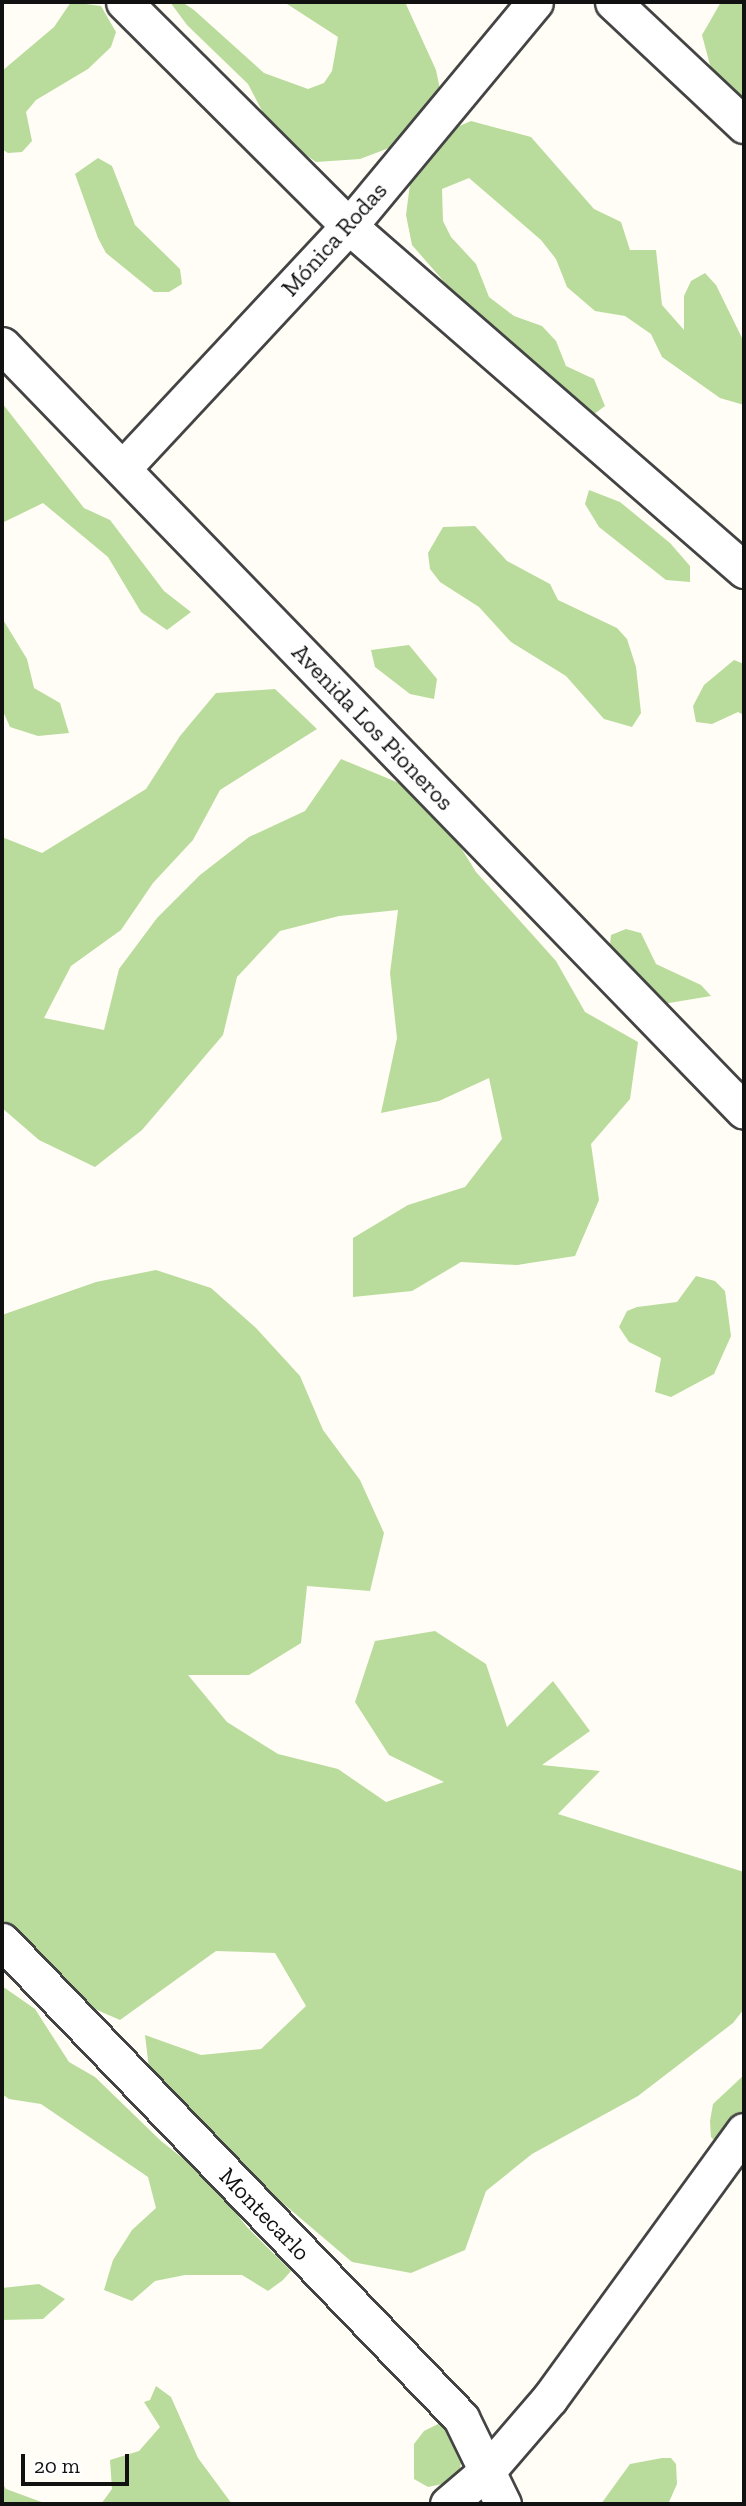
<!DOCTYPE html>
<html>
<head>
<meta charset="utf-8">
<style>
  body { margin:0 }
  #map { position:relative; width:746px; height:2506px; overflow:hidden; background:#fffdf5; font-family:"Zilla Slab",serif }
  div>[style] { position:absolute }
  .forest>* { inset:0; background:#b9dc9c }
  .roads { filter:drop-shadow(2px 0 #444) drop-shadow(-2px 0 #444) drop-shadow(0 2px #444) drop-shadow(0 -2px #444) }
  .minor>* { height:35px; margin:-17.5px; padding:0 17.5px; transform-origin:17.5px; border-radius:17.5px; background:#fff }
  span { translate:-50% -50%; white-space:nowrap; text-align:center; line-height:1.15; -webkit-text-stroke:7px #fff; paint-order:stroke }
  .street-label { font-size:24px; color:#111 }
  .frame { position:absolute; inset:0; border:4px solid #111; pointer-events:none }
  .scale { position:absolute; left:21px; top:2454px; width:108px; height:32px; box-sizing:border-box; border:4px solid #111; border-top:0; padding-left:9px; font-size:21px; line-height:24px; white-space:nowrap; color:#111; -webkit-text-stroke:5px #fff; paint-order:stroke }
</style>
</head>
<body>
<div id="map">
  <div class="forest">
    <div style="clip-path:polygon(71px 2px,101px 6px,116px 32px,111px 47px,88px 69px,36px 100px,26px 112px,32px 141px,22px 152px,8px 153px,2px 149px,2px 71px,54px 27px)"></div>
    <div style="clip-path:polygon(170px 2px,182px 2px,194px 10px,264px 73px,308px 89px,324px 83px,332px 71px,338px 37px,284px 2px,405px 2px,436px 70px,442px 99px,405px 140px,389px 148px,360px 159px,316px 162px,273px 132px,248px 84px,187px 25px)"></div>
    <div style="clip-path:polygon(721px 2px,744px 2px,744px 128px,710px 65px,702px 35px)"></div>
    <div style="clip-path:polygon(471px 121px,531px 137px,594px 209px,621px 222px,630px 250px,656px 250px,662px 305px,684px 330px,684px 296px,691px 281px,705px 273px,716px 285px,744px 342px,744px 405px,720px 398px,662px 357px,651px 334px,625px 316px,595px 311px,567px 287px,556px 259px,541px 240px,469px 178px,442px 189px,443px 221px,451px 237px,476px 264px,489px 297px,514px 316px,542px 326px,556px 341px,566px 366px,594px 379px,605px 406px,582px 423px,474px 316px,412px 245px,406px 215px,410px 184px,425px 157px,443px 133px)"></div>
    <div style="clip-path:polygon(98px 158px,112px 166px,135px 225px,180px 269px,182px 284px,169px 292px,154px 292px,106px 253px,98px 238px,75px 174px)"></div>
    <div style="clip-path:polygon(2px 403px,84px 508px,110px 520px,164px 591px,191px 612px,167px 630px,141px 612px,108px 557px,43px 503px,2px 523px)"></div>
    <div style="clip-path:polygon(589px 490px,620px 502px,670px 543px,690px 566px,690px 582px,666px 580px,599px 527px,585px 504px)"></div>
    <div style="clip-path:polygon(475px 526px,507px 561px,550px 584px,558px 600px,617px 628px,627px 639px,636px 667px,641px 713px,632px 727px,604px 719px,566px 676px,511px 642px,479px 607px,440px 582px,430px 569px,428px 553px,443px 527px)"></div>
    <div style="clip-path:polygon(2px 618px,27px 659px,34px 688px,60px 703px,69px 733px,38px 736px,10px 727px,2px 709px)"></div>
    <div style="clip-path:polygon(409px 645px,437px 679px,434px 699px,410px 694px,375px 667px,371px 650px)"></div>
    <div style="clip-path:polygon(734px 660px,744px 664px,744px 715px,738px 712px,712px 724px,696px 722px,693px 706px,704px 685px)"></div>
    <div style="clip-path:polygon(275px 689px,317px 729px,220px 790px,193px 840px,153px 883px,121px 930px,71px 966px,44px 1018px,104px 1030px,119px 969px,157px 918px,200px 875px,249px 837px,305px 811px,341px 759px,399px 783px,445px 822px,476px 872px,556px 961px,585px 1012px,638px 1042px,630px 1099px,591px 1144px,599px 1200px,575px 1256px,517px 1265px,461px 1262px,412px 1291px,353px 1297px,353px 1238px,408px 1205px,465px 1187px,502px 1139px,489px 1078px,439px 1101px,381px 1113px,397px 1038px,390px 973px,398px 910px,339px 916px,280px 931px,237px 977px,223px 1035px,142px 1130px,95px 1167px,39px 1140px,2px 1108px,2px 837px,42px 853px,146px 789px,180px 736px,216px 693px)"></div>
    <div style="clip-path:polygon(626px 929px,641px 933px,656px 964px,701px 985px,711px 996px,633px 1009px,609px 955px,611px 935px)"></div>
    <div style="clip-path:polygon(156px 1270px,211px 1288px,256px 1328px,300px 1376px,323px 1430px,360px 1480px,384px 1533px,370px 1591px,307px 1586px,301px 1643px,249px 1675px,188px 1675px,227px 1722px,278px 1754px,338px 1769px,386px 1802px,444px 1782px,389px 1755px,355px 1702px,375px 1641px,435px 1631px,486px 1664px,507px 1727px,553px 1681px,590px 1731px,542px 1765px,600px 1771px,558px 1814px,744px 1872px,744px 2009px,733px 2023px,638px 2096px,532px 2154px,486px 2191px,465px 2250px,411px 2273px,352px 2262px,206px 2138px,153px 2102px,145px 2035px,201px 2055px,261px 2049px,306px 2006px,275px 1953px,216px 1951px,120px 2020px,65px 1996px,2px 1918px,2px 1315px,96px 1282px)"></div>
    <div style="clip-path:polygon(696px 1276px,715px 1281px,725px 1291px,731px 1336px,714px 1374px,671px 1397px,655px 1392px,661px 1358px,629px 1342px,619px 1327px,627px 1311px,637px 1307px,677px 1302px)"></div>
    <div style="clip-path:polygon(2px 1986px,35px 2009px,69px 2062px,95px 2077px,161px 2141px,209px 2179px,247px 2227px,291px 2271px,283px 2280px,268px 2291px,242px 2275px,185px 2275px,155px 2281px,132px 2301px,104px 2290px,113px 2260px,132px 2230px,156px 2208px,148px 2177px,41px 2104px,9px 2099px,2px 2094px)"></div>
    <div style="clip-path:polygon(744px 2075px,744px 2172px,711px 2137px,710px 2121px,713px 2104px)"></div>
    <div style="clip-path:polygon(39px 2284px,65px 2299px,43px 2319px,2px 2320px,2px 2288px)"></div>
    <div style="clip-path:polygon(156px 2386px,171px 2397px,198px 2458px,232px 2504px,101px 2504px,112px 2489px,110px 2460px,139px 2451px,160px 2427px,144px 2402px,150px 2400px)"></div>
    <div style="clip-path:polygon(438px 2424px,454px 2424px,464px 2450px,457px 2481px,428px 2487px,414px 2479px,414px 2444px,424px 2431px)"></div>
    <div style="clip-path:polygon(662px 2458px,671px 2458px,676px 2464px,677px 2484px,669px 2502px,601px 2504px,630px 2464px)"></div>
    <div style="clip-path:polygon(2px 2483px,6px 2489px,47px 2504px,2px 2504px)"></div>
  </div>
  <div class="roads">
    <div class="minor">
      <div style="left:124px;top:2px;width:317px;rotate:44.9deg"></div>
      <div style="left:349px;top:226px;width:524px;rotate:41.05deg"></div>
      <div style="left:613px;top:2px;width:180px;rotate:43.2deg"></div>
      <div style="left:2px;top:345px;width:1066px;rotate:45.91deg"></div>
      <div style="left:123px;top:468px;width:331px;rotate:-47deg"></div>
      <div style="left:349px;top:226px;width:291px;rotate:-50.3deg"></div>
      <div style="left:2px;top:1941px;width:662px;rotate:46.1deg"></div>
      <div style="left:461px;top:2418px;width:96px;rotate:64deg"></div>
      <div style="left:448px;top:2504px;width:52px;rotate:-40.4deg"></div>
      <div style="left:488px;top:2470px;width:95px;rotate:-49.3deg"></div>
      <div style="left:550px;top:2398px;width:330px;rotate:-54deg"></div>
    </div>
  </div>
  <div class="street-label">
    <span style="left:334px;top:239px;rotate:-48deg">Mónica Rodas</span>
    <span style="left:373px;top:727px;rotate:46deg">Avenida Los Pioneros</span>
    <span style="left:265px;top:2214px;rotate:46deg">Montecarlo</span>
  </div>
  <div class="frame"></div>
  <div class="scale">20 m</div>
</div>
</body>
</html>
